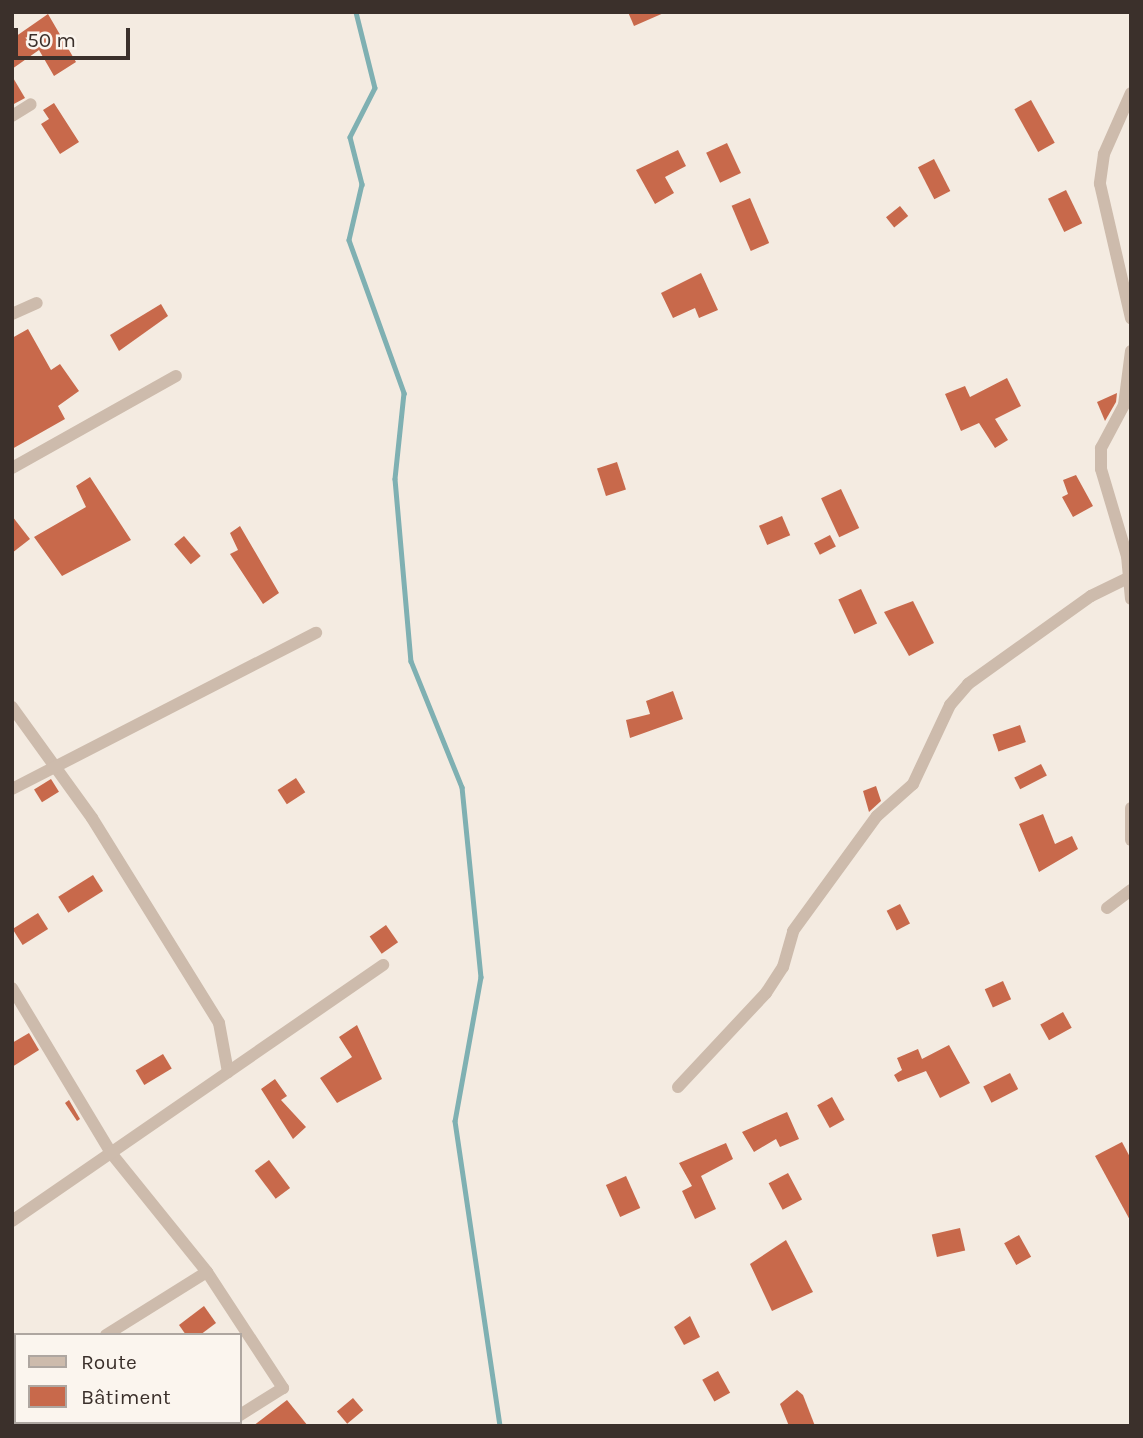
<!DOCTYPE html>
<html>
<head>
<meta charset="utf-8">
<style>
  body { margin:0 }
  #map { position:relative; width:1143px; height:1438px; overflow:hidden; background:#f4ebe1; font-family:Karla,sans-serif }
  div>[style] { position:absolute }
  .stream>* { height:4.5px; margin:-2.25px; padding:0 2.25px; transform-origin:2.25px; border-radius:2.25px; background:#7fb0b2 }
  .building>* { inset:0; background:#c8694b; transform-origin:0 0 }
  .street>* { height:12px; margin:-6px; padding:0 6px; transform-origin:6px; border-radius:6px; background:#cdbbac }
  span { translate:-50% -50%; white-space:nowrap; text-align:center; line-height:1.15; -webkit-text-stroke:6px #fbf5ee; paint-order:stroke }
  .frame { position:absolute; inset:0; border:14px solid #3b302b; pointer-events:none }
  .legend { position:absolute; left:14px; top:1333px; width:228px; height:91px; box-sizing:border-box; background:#fbf5ee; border:2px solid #aea6a0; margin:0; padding:9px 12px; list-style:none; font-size:21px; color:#3b302b }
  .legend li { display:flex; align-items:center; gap:14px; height:35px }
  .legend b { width:35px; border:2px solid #aea6a0 }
  .scale { position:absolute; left:14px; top:28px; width:116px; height:32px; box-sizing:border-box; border:4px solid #3b302b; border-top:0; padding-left:9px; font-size:21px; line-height:24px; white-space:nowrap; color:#3b302b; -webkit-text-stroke:5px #fbf5ee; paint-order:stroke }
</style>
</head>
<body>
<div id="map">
  <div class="stream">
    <div style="left:356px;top:12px;width:78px;rotate:76deg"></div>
    <div style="left:375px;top:88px;width:55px;rotate:117deg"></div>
    <div style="left:350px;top:137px;width:49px;rotate:75.7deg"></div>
    <div style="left:362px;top:184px;width:57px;rotate:103.1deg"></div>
    <div style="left:349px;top:240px;width:163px;rotate:70.2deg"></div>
    <div style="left:404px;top:393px;width:86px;rotate:96deg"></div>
    <div style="left:395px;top:479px;width:183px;rotate:85deg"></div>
    <div style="left:411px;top:661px;width:136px;rotate:68deg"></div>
    <div style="left:462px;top:787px;width:191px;rotate:84.3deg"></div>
    <div style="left:481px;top:977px;width:146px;rotate:100.2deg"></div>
    <div style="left:455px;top:1121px;width:308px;rotate:81.6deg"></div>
  </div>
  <div class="building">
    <div style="clip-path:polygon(628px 12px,666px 12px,634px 26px)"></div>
    <div style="clip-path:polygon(48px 14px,76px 62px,54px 76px,39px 50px,12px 69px,12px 39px)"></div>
    <div style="clip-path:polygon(12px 76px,25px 98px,12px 105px)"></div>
    <div style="left:1031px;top:100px;width:49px;height:19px;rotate:61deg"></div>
    <div style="clip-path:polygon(54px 103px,79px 142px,60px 154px,41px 124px,49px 119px,43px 110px)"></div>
    <div style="left:727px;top:143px;width:33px;height:23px;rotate:65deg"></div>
    <div style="clip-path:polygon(678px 150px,686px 166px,665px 177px,674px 193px,655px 204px,636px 170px)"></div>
    <div style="left:934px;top:159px;width:36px;height:18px;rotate:63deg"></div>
    <div style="left:1066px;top:190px;width:37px;height:20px;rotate:64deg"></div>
    <div style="left:750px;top:198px;width:49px;height:20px;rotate:67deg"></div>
    <div style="left:900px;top:206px;width:13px;height:18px;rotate:51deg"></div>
    <div style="clip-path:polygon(701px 273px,718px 310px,699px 318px,695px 308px,673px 318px,661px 293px)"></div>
    <div style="clip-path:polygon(161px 304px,168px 316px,119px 351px,110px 335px)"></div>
    <div style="clip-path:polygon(28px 329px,51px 370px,60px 364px,79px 391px,58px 406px,65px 419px,12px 449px,12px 338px)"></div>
    <div style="clip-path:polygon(1007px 378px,1021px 406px,995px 419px,1008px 440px,995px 448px,979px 423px,961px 431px,945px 394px,965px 386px,970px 397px)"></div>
    <div style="clip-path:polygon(1117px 393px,1116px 402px,1105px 421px,1097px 402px)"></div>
    <div style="left:617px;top:462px;width:29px;height:21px;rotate:72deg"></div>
    <div style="clip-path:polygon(1076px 475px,1093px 506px,1073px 517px,1062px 497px,1068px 494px,1063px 480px)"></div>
    <div style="clip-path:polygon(90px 477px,131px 540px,62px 576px,34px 537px,86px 507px,76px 486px)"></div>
    <div style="left:841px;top:489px;width:43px;height:22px;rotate:65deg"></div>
    <div style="clip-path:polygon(12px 516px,30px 539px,12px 553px)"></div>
    <div style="left:782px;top:516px;width:21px;height:25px;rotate:67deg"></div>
    <div style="clip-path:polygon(240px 526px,279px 593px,263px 604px,230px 554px,238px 550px,230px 533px)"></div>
    <div style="left:830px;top:535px;width:13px;height:18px;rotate:63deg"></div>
    <div style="left:184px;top:536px;width:26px;height:13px;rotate:50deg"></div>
    <div style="left:861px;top:589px;width:38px;height:25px;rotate:65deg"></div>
    <div style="clip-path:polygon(913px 601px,934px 643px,909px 656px,884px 612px)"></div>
    <div style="clip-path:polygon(673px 691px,683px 719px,630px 738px,626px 720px,650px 714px,646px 701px)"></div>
    <div style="left:1020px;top:725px;width:18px;height:29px;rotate:71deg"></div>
    <div style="left:1041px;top:764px;width:13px;height:30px;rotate:63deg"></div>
    <div style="left:296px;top:778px;width:17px;height:22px;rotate:57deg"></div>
    <div style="left:51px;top:779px;width:15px;height:20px;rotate:58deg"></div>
    <div style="clip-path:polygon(876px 786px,881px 801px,869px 812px,863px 791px)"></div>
    <div style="clip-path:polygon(1043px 814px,1055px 844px,1072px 836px,1078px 849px,1039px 872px,1019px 824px)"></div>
    <div style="left:93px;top:875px;width:19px;height:41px;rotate:58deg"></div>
    <div style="left:900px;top:904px;width:22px;height:15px;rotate:63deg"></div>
    <div style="left:38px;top:913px;width:19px;height:30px;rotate:58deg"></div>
    <div style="left:386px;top:925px;width:21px;height:20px;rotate:55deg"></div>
    <div style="left:1003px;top:981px;width:20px;height:20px;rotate:66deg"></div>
    <div style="left:1063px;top:1012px;width:18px;height:26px;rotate:61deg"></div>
    <div style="clip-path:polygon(357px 1025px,382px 1079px,337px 1103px,320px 1078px,352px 1057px,339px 1037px)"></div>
    <div style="clip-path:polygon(29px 1033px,39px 1050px,12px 1067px,12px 1043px)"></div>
    <div style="clip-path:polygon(949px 1045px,970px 1083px,940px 1098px,926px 1071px,898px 1082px,894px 1075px,902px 1070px,897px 1058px,918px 1049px,922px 1059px)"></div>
    <div style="left:163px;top:1054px;width:17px;height:32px;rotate:59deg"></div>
    <div style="left:1010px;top:1073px;width:18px;height:30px;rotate:63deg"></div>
    <div style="clip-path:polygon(275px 1079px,287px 1096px,281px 1100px,306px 1127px,293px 1139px,261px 1089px)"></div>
    <div style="left:832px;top:1097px;width:26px;height:17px;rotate:61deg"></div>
    <div style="clip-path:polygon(69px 1100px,80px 1119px,77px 1121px,65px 1103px)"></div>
    <div style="clip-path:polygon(787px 1112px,799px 1139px,780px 1147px,776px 1139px,754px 1152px,742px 1132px)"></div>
    <div style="clip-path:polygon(1122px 1142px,1131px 1159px,1131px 1222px,1095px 1156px)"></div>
    <div style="clip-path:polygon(726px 1143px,733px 1159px,701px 1176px,716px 1209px,695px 1219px,682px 1191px,692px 1186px,679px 1163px)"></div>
    <div style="left:269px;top:1160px;width:35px;height:18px;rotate:53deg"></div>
    <div style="left:788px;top:1173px;width:30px;height:22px;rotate:62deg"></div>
    <div style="left:626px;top:1176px;width:35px;height:22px;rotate:66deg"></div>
    <div style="left:960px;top:1228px;width:23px;height:29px;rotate:77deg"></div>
    <div style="left:1019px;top:1235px;width:25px;height:17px;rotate:61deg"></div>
    <div style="clip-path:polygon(786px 1240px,813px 1292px,772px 1311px,750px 1264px)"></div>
    <div style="clip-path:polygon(204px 1306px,216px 1323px,200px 1335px,186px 1335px,179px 1325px)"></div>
    <div style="clip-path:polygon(690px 1316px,700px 1337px,684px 1345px,674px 1327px)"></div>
    <div style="left:718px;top:1371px;width:25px;height:18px;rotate:61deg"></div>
    <div style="clip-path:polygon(797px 1390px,803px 1395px,815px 1426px,789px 1426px,780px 1404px)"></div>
    <div style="left:353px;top:1398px;width:16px;height:21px;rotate:50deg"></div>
    <div style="clip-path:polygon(287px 1400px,308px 1426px,253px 1426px)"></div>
  </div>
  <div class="street">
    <div style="left:1131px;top:93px;width:67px;rotate:113.9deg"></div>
    <div style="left:1104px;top:154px;width:30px;rotate:98deg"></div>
    <div style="left:1100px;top:184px;width:138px;rotate:77deg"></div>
    <div style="left:12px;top:116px;width:22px;rotate:-32deg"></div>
    <div style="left:12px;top:314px;width:27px;rotate:-24deg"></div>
    <div style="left:1131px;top:351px;width:54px;rotate:97.4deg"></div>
    <div style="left:1124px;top:405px;width:49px;rotate:118.1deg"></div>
    <div style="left:1101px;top:448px;width:21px;rotate:90deg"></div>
    <div style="left:1101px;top:469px;width:91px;rotate:73.4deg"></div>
    <div style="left:1127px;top:556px;width:43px;rotate:84.7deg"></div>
    <div style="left:12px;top:468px;width:188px;rotate:-29.3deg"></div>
    <div style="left:12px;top:707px;width:137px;rotate:54.2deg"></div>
    <div style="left:92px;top:818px;width:241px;rotate:58.2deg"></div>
    <div style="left:219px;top:1023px;width:50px;rotate:79.6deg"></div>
    <div style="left:12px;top:789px;width:342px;rotate:-27.2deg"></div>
    <div style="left:1131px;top:808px;width:32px;rotate:90deg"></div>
    <div style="left:1107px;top:908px;width:30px;rotate:-37deg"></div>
    <div style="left:12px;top:988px;width:192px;rotate:59deg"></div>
    <div style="left:111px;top:1153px;width:153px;rotate:51.1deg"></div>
    <div style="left:207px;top:1272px;width:139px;rotate:56.8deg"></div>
    <div style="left:283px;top:1388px;width:51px;rotate:147.9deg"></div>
    <div style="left:678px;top:1087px;width:129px;rotate:-46.9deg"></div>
    <div style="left:766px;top:993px;width:31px;rotate:-57deg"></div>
    <div style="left:783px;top:967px;width:37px;rotate:-74deg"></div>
    <div style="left:793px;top:931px;width:142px;rotate:-53.9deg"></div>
    <div style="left:877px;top:816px;width:48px;rotate:-41.6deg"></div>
    <div style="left:913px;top:784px;width:87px;rotate:-64.9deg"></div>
    <div style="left:950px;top:705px;width:28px;rotate:-49deg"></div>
    <div style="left:968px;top:684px;width:151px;rotate:-35.6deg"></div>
    <div style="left:1091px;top:596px;width:39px;rotate:-26deg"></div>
    <div style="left:12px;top:1221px;width:451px;rotate:-34.6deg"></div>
    <div style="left:106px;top:1335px;width:119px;rotate:-32deg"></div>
    <div style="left:12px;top:1399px;width:4px;rotate:-27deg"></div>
    <div style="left:222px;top:1426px;width:6px;rotate:-39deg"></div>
  </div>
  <div class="frame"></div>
  <ul class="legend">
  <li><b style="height:9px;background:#cdbbac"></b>Route</li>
  <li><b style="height:19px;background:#c8694b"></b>Bâtiment</li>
  </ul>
  <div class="scale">50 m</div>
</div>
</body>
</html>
